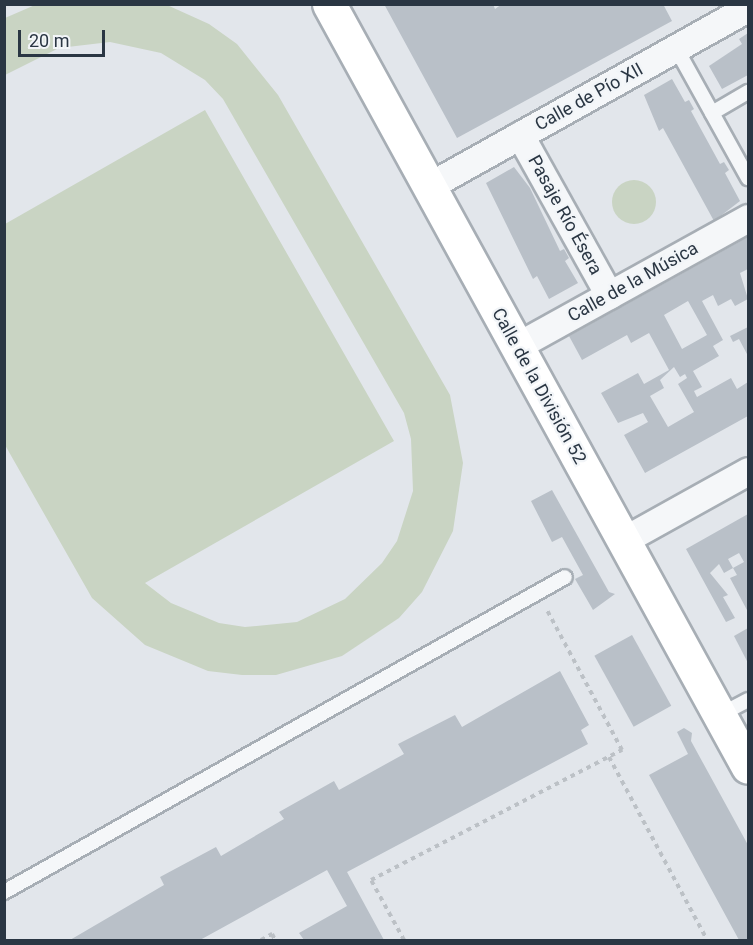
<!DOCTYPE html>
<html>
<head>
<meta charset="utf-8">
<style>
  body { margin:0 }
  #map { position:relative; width:753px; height:945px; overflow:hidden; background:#e2e6eb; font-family:Roboto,sans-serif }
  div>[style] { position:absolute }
  .green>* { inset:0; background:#c9d4c3 }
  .round { border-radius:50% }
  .building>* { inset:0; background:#b9c0c8; transform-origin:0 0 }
  .path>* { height:4px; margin-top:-2px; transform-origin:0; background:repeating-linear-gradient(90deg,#bcc1c6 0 4.5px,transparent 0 9px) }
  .roads { filter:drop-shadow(2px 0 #a7aeb5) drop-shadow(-2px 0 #a7aeb5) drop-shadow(0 2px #a7aeb5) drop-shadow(0 -2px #a7aeb5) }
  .lane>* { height:14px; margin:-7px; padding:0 7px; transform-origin:7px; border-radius:7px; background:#f5f7f9 }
  .street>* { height:27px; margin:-13.5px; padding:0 13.5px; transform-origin:13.5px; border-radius:13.5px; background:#f5f7f9 }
  .secondary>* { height:33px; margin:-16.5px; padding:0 16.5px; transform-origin:16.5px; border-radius:16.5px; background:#fff }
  span { translate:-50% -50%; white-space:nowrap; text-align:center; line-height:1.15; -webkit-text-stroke:4.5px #f2f5f8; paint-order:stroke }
  .street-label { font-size:18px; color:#2a3643 }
  .frame { position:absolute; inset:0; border:6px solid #2a3643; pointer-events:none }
  .scale { position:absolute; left:18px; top:30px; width:87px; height:27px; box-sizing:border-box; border:3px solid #2a3643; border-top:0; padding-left:8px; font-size:18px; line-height:21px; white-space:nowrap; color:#2a3643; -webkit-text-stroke:4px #f2f5f8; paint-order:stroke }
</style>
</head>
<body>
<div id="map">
  <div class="green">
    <div style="clip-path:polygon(35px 5px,167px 5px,209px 24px,237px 44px,278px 95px,450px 395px,463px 463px,453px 531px,422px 592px,399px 618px,342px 656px,276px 675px,242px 675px,208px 671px,145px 645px,92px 598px,5px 445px,5px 224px,205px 110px,394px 441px,145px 583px,171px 603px,219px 623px,245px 627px,297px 622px,345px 599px,382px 563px,397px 541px,413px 491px,411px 439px,404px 413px,223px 99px,205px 80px,161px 53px,110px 42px,59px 48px,5px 75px,5px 18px)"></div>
    <div class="round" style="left:612px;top:180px;width:44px;height:44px"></div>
  </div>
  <div class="building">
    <div style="clip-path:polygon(384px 4px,493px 4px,495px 9px,502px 4px,663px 4px,672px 21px,457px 138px)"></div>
    <div style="clip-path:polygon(748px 33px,748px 75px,722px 89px,709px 66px,742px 44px,739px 39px)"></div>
    <div style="clip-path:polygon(672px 79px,685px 102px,689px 100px,694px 109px,691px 111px,720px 164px,724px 162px,729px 170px,725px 173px,740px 201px,714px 221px,663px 128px,659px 131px,644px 95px)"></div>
    <div style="clip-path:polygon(514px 167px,530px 188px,560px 251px,564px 249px,569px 258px,565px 261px,578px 283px,549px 299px,537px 276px,533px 279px,486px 183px)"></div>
    <div style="clip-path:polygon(evenodd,748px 237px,748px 269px,740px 273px,748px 299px,735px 306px,731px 299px,718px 306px,713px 295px,702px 301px,723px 340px,713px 346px,719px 356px,693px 371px,702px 387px,694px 391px,697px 397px,731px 378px,737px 389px,748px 382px,748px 416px,645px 473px,624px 435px,648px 422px,643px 413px,618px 423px,601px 393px,638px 373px,644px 384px,669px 370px,649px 333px,631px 343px,627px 335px,582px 360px,569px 336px,748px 237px,688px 301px,707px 335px,682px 349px,664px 315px,688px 301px,748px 237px,674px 367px,680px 377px,685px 374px,687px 378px,678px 384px,694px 412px,668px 427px,650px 396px,664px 388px,660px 380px,674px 367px)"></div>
    <div style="clip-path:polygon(748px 327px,748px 356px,739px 339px,733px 342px,730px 336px)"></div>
    <div style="clip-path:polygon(552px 490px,609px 592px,615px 594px,593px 610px,575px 579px,583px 575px,562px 537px,552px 542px,531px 501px)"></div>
    <div style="clip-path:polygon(evenodd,748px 514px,748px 612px,730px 578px,737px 575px,733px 568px,724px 573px,719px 564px,710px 573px,728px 595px,723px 597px,735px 618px,726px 622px,686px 549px,748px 514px,739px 553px,744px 562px,733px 568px,728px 559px,739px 553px)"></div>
    <div style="clip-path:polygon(748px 628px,748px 663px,734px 636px)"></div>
    <div style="left:632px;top:635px;width:81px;height:43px;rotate:61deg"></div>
    <div style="clip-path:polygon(560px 671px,589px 725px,581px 730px,588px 744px,347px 872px,384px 940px,304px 940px,299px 933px,347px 906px,327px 870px,200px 940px,70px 940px,164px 885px,160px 877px,216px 847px,221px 856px,284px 819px,279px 812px,334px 781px,339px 790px,404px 754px,398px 744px,455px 715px,462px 727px)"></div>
    <div style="clip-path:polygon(684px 728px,692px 733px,691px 741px,748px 845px,748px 940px,739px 940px,649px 775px,688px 754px,677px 732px)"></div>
  </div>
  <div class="path">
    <div style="left:609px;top:757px;width:208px;rotate:61.8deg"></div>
    <div style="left:261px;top:940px;width:13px;rotate:-29deg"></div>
    <div style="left:272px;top:934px;width:7px;rotate:63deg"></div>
    <div style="left:404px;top:940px;width:68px;rotate:-118.8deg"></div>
    <div style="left:371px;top:880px;width:283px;rotate:-27.4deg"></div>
    <div style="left:622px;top:750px;width:159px;rotate:-118.2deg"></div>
  </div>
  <div class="roads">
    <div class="lane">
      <div style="left:676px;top:48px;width:149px;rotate:61deg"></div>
      <div style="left:712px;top:113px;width:42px;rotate:-30.3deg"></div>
      <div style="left:720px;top:715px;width:32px;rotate:-28deg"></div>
      <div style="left:4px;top:892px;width:643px;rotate:-29.31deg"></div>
    </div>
    <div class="street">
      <div style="left:520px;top:135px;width:183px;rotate:60.9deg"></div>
      <div style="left:429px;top:186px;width:365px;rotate:-29.2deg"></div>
      <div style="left:517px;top:346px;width:264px;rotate:-29deg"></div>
      <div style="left:624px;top:540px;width:142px;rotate:-29.1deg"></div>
    </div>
    <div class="secondary">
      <div style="left:329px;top:4px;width:870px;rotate:61.23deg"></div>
    </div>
  </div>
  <div class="street-label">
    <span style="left:589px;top:97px;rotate:-29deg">Calle de Pío XII</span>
    <span style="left:565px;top:215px;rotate:61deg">Pasaje Río Ésera</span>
    <span style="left:633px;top:282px;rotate:-29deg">Calle de la Música</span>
    <span style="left:539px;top:386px;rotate:61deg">Calle de la División 52</span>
  </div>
  <div class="frame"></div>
  <div class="scale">20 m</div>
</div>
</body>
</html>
